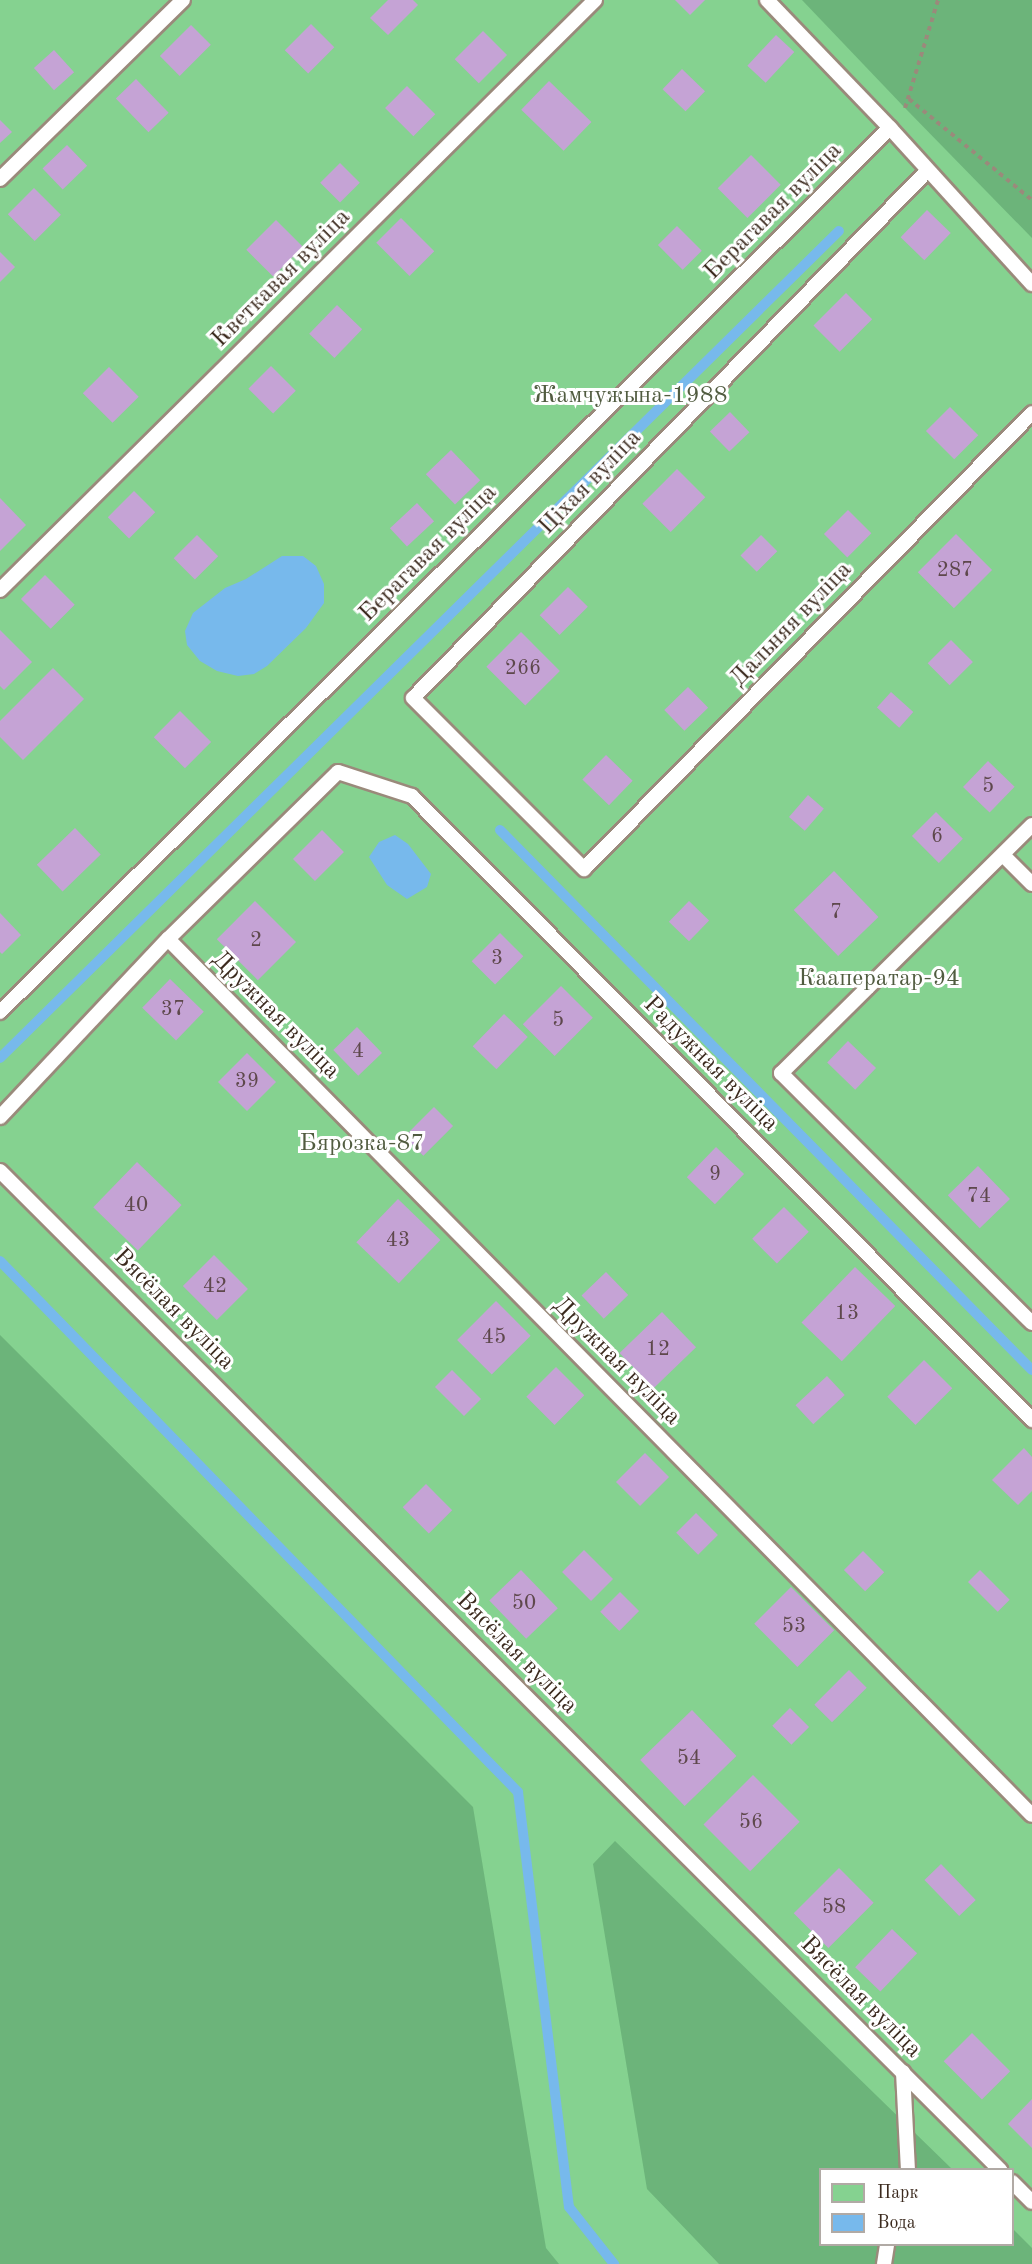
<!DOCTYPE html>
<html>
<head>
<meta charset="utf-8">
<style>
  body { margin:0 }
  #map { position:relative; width:1032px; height:2264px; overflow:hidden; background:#f8ead8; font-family:"Old Standard TT",serif }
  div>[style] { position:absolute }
  .green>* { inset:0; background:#85d290 }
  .forest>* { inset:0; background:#6cb47a }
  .water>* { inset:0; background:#77b9ec }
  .stream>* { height:10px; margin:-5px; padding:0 5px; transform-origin:5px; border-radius:5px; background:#77b9ec }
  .building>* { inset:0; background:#c5a3d5; transform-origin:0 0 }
  .path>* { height:4px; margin-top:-2px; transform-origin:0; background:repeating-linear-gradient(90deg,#9a8a7b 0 4.5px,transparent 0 9px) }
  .roads { filter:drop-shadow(2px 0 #9a8a7b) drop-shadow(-2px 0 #9a8a7b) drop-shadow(0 2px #9a8a7b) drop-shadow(0 -2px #9a8a7b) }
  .service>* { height:14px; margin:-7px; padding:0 7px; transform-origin:7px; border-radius:7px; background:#fff }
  span { translate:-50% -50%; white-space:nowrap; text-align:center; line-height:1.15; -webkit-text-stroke:6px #fff; paint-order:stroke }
  .number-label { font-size:21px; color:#5e484c }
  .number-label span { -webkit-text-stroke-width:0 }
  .street-label { font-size:24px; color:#3b2a1e }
  .park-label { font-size:24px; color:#515c40 }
  .legend { position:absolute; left:819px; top:2168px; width:195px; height:78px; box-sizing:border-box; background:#fff; border:2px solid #b1aaa5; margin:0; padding:8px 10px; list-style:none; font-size:18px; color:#3b2a1e }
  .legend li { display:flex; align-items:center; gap:12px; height:30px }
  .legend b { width:30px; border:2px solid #b1aaa5 }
</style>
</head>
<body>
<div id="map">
  <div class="green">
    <div style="clip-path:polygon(evenodd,0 0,1032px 0,1032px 2264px,0 2264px,0 0,820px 2170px,1012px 2170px,1012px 2244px,820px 2244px,820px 2170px)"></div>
  </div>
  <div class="forest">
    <div style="clip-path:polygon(802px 0,1032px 0,1032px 238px,905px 108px)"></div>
    <div style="clip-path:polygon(0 1335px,473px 1807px,546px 2248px,559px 2264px,0 2264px)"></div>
    <div style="clip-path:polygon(615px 1841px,952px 2169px,820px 2170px,820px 2244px,1012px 2244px,1013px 2229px,1032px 2248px,1032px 2264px,719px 2264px,647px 2189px,593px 1864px)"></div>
  </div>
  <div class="water">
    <div style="clip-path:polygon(282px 556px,303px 556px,316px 566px,324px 584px,324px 603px,306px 628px,267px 666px,254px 674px,238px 676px,217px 671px,200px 661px,187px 645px,185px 631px,193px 613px,225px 588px,246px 579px)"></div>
    <div style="clip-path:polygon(395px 835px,408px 844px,431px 874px,427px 887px,407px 899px,387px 885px,369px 857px,379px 842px)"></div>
  </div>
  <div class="stream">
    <div style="left:500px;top:830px;width:758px;rotate:45.43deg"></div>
    <div style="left:0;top:1058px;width:1178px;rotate:-44.59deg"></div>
    <div style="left:0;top:1261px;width:742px;rotate:45.71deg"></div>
    <div style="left:518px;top:1792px;width:418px;rotate:83deg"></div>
    <div style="left:569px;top:2207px;width:73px;rotate:51.7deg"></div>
  </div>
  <div class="building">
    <div style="clip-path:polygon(388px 0,413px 0,418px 5px,388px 35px,370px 18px)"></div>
    <div style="clip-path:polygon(675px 0,705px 0,690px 15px)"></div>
    <div style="left:311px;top:24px;width:33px;height:37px;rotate:45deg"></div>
    <div style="left:191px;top:25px;width:28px;height:44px;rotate:45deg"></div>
    <div style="left:483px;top:31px;width:34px;height:40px;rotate:45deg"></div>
    <div style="left:776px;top:35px;width:25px;height:42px;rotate:43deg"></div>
    <div style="left:54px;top:50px;width:30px;height:27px;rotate:48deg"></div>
    <div style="left:682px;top:69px;width:32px;height:28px;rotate:44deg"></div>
    <div style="left:136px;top:79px;width:47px;height:28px;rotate:46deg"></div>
    <div style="left:549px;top:81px;width:59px;height:40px;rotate:44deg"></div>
    <div style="left:407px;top:86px;width:40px;height:31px;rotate:45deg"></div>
    <div style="clip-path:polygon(0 120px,12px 132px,0 143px)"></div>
    <div style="left:67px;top:145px;width:29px;height:34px;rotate:46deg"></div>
    <div style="left:751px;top:155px;width:42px;height:47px;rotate:45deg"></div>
    <div style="left:340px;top:163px;width:28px;height:28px;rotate:45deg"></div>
    <div style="left:34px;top:188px;width:38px;height:37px;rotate:45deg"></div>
    <div style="left:927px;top:210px;width:33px;height:38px;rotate:44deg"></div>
    <div style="left:401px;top:218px;width:47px;height:35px;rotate:45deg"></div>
    <div style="left:276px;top:220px;width:38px;height:42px;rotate:45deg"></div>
    <div style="left:677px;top:226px;width:35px;height:27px;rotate:45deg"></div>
    <div style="clip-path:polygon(0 252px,15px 267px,0 282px)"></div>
    <div style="left:846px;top:293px;width:37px;height:46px;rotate:45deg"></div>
    <div style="left:337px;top:305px;width:35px;height:40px;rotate:44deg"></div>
    <div style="left:271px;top:366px;width:35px;height:32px;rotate:45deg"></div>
    <div style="left:109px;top:367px;width:42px;height:37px;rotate:45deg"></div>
    <div style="left:950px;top:407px;width:40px;height:34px;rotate:45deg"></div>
    <div style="left:730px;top:412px;width:28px;height:28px;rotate:46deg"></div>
    <div style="left:451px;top:450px;width:42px;height:35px;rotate:46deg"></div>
    <div style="left:677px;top:469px;width:40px;height:49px;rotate:45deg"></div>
    <div style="left:134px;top:491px;width:30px;height:37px;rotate:45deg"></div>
    <div style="clip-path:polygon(0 498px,26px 525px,0 551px)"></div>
    <div style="left:417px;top:503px;width:25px;height:37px;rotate:47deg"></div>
    <div style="left:848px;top:510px;width:33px;height:34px;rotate:45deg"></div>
    <div style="left:956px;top:534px;width:51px;height:54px;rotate:45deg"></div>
    <div style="left:197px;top:535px;width:30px;height:33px;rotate:45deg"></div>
    <div style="left:761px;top:535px;width:23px;height:29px;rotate:45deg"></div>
    <div style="left:45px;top:575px;width:42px;height:34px;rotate:45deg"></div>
    <div style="left:568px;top:587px;width:28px;height:40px;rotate:45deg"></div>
    <div style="clip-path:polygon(0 630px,32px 662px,4px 690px,0 686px)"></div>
    <div style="left:521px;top:632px;width:55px;height:49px;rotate:45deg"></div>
    <div style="left:951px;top:640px;width:31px;height:33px;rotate:45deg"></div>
    <div style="clip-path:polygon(53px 668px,84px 699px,23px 760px,0 737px,0 721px)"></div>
    <div style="left:688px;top:687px;width:29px;height:33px;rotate:46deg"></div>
    <div style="left:891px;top:692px;width:30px;height:21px;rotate:42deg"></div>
    <div style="left:180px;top:711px;width:44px;height:37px;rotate:45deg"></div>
    <div style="left:606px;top:755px;width:37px;height:34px;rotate:44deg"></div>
    <div style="left:988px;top:761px;width:37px;height:36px;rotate:44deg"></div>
    <div style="left:808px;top:795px;width:21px;height:29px;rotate:41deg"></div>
    <div style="left:936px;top:812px;width:38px;height:34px;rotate:45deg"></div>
    <div style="left:75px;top:828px;width:37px;height:53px;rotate:46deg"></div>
    <div style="left:322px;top:830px;width:31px;height:41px;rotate:45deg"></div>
    <div style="left:834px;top:871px;width:64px;height:56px;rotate:46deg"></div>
    <div style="left:255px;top:901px;width:58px;height:54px;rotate:45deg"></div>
    <div style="left:689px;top:901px;width:28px;height:29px;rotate:44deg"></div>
    <div style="clip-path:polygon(0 913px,21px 935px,2px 954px,0 952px)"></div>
    <div style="left:500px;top:933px;width:33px;height:40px;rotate:45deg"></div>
    <div style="left:170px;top:979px;width:47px;height:40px;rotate:44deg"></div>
    <div style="left:561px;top:986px;width:45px;height:54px;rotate:45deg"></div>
    <div style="left:504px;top:1014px;width:33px;height:45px;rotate:44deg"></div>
    <div style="left:357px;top:1027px;width:36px;height:33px;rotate:46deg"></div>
    <div style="left:848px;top:1041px;width:39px;height:30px;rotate:44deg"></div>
    <div style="left:247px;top:1053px;width:41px;height:41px;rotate:45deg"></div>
    <div style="left:434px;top:1107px;width:27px;height:42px;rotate:45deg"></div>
    <div style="left:716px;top:1147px;width:39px;height:42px;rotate:44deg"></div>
    <div style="left:137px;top:1162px;width:62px;height:63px;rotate:44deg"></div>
    <div style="left:978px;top:1166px;width:46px;height:42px;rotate:46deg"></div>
    <div style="left:398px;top:1199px;width:59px;height:60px;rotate:44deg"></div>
    <div style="left:784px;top:1207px;width:35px;height:45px;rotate:45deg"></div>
    <div style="left:214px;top:1255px;width:48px;height:44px;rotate:45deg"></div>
    <div style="left:855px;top:1267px;width:56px;height:77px;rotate:44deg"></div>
    <div style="left:606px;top:1272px;width:32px;height:34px;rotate:46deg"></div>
    <div style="left:496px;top:1301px;width:49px;height:55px;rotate:45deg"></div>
    <div style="left:662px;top:1312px;width:49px;height:59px;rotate:46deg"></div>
    <div style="left:924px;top:1360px;width:40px;height:52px;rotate:45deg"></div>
    <div style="left:556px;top:1367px;width:40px;height:42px;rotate:45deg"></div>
    <div style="left:452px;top:1370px;width:41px;height:24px;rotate:45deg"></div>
    <div style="left:827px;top:1376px;width:26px;height:43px;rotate:47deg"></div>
    <div style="clip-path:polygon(1024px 1448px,1032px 1457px,1032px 1491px,1018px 1505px,992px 1480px)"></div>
    <div style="left:645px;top:1453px;width:34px;height:41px;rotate:45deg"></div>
    <div style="left:426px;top:1484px;width:37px;height:33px;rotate:45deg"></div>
    <div style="left:696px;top:1513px;width:31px;height:28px;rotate:45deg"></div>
    <div style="left:584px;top:1550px;width:41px;height:31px;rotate:45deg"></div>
    <div style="left:863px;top:1551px;width:30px;height:27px;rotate:45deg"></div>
    <div style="left:521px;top:1570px;width:53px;height:44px;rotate:46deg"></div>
    <div style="left:980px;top:1570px;width:42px;height:17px;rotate:45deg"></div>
    <div style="left:791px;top:1587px;width:61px;height:52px;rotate:45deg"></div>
    <div style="left:620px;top:1592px;width:27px;height:28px;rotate:45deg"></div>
    <div style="left:849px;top:1670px;width:25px;height:49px;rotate:45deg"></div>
    <div style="left:790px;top:1708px;width:27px;height:25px;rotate:45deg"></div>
    <div style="left:692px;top:1710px;width:64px;height:72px;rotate:46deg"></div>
    <div style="left:753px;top:1775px;width:66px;height:70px;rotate:45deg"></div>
    <div style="left:941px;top:1864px;width:50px;height:23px;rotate:46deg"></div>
    <div style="left:839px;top:1868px;width:49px;height:64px;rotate:45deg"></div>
    <div style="left:892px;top:1929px;width:35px;height:53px;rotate:44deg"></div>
    <div style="left:972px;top:2033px;width:54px;height:40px;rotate:45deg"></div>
    <div style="clip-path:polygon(1032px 2099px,1032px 2148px,1008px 2124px)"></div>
  </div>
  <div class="path">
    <div style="left:909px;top:99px;width:159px;rotate:39.4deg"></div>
    <div style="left:905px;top:108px;width:113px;rotate:-73deg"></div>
  </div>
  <div class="roads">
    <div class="service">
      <div style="left:767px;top:0;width:178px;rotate:46.1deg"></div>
      <div style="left:890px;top:128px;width:211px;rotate:47.7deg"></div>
      <div style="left:927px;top:171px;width:736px;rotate:134.28deg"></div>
      <div style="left:413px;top:698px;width:242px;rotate:45deg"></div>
      <div style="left:584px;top:869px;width:639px;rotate:-45.51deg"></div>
      <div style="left:0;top:179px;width:256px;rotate:-44.4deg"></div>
      <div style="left:0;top:590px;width:838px;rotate:-44.76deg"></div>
      <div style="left:1032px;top:825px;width:353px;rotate:135.3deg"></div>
      <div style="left:781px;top:1073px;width:354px;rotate:44.9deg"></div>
      <div style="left:1003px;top:855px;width:41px;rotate:45deg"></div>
      <div style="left:168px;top:939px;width:1230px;rotate:45.4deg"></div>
      <div style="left:0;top:1012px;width:1254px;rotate:-44.81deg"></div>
      <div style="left:0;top:1117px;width:245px;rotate:-46.7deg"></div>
      <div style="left:168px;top:939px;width:238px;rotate:-44.5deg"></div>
      <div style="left:338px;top:772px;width:78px;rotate:18deg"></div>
      <div style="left:412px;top:796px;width:880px;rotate:45.18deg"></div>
      <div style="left:0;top:1171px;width:1414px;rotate:44.97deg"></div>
      <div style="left:903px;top:2072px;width:98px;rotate:87.1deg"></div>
      <div style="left:1012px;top:2182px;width:28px;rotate:45deg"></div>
      <div style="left:884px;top:2264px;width:20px;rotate:-81deg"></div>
    </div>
  </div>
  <div class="number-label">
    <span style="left:955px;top:571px">287</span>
    <span style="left:523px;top:669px">266</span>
    <span style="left:988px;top:787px">5</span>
    <span style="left:937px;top:837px">6</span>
    <span style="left:836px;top:913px">7</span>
    <span style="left:256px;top:941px">2</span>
    <span style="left:497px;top:959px">3</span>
    <span style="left:173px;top:1010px">37</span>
    <span style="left:558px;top:1021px">5</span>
    <span style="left:358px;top:1052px">4</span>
    <span style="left:247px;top:1082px">39</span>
    <span style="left:715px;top:1175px">9</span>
    <span style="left:979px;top:1197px">74</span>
    <span style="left:136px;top:1206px">40</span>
    <span style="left:398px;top:1241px">43</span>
    <span style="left:215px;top:1287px">42</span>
    <span style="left:847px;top:1314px">13</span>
    <span style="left:494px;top:1338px">45</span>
    <span style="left:658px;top:1350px">12</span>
    <span style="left:524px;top:1604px">50</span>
    <span style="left:794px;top:1627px">53</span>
    <span style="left:689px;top:1759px">54</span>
    <span style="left:751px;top:1823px">56</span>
    <span style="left:834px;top:1908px">58</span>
  </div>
  <div class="street-label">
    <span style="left:774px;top:212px;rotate:-45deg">Берагавая вуліца</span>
    <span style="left:282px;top:279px;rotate:-45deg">Кветкавая вуліца</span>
    <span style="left:591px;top:483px;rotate:-46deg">Ціхая вуліца</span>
    <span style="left:429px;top:554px;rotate:-45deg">Берагавая вуліца</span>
    <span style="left:792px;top:625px;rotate:-46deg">Дальняя вуліца</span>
    <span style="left:275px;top:1016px;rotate:45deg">Дружная вуліца</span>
    <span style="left:710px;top:1065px;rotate:45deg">Радужная вуліца</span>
    <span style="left:173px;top:1310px;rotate:45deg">Вясёлая вуліца</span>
    <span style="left:616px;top:1362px;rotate:45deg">Дружная вуліца</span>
    <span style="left:516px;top:1654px;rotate:45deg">Вясёлая вуліца</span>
    <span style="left:860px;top:1998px;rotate:45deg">Вясёлая вуліца</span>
  </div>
  <div class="park-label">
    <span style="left:630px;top:397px">Жамчужына-1988</span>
    <span style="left:879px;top:980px">Кааператар-94</span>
    <span style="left:362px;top:1145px">Бярозка-87</span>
  </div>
  <ul class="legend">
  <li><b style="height:16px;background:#85d290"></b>Парк</li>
  <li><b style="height:16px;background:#77b9ec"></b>Вода</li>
  </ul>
</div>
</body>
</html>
